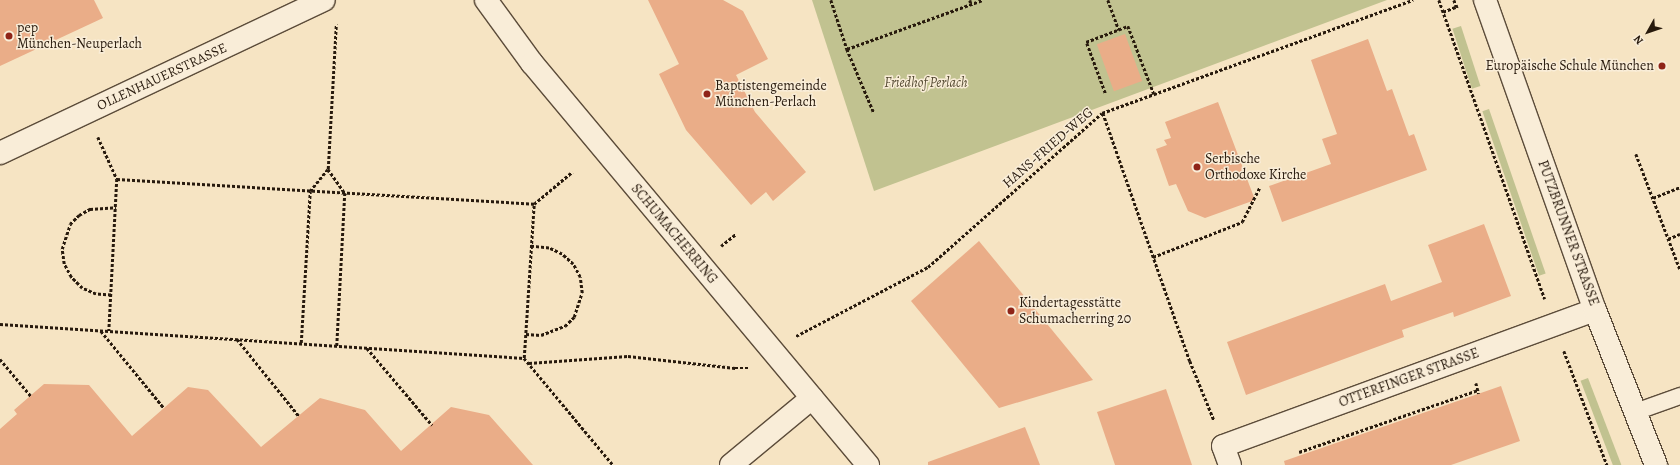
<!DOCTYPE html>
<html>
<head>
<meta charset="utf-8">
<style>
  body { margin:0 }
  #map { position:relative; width:1680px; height:465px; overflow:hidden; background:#f6e4c3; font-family:Alegreya,serif }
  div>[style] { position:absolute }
  .green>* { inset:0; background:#c1c290; transform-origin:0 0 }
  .building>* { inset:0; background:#eaad88; transform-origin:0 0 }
  .path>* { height:2.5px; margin-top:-1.25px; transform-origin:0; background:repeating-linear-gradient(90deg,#281a0d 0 3px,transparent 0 5px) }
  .roads { filter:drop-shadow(1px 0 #5c4c3a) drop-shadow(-1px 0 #5c4c3a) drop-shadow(0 1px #5c4c3a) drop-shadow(0 -1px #5c4c3a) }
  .lane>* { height:16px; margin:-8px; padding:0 8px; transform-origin:8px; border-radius:8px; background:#f9edd8 }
  .street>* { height:22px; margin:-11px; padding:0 11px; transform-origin:11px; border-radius:11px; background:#f9edd8 }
  .secondary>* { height:22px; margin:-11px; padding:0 11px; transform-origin:11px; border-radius:11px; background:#f9edd8 }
  .dots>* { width:11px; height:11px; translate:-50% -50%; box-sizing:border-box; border:2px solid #f9edd8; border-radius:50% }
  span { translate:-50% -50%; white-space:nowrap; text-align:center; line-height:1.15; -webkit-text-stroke:3px #f9edd8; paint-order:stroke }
  .poi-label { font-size:14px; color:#281a0d }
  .left { translate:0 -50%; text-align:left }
  .right { translate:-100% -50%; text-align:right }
  .street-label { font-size:14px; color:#281a0d }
  .park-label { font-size:14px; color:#564c34; font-style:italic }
  .north { position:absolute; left:1628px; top:12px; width:40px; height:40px; -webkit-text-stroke:3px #f9edd8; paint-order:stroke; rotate:230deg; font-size:11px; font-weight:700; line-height:16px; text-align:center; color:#281a0d }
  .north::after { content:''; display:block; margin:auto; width:14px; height:18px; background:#281a0d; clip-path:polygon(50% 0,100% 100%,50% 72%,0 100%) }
</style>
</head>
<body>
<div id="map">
  <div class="green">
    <div style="clip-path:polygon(812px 0,1387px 0,874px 191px)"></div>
    <div style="left:1461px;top:26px;width:63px;height:9px;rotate:72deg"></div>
    <div style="left:1489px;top:109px;width:174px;height:7px;rotate:71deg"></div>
    <div style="left:1588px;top:378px;width:93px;height:8px;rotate:69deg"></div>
  </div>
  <div class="building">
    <div style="clip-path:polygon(0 0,94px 0,103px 18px,0 66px)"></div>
    <div style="clip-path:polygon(648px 0,723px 0,743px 11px,768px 59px,736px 75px,755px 112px,806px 172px,773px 201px,766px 192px,751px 205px,686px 130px,659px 74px,679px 64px)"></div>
    <div style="left:1125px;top:34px;width:50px;height:30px;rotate:70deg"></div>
    <div style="clip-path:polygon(1368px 39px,1387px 91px,1392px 89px,1409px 136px,1414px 134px,1427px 170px,1282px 222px,1269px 186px,1331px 164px,1322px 139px,1337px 134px,1311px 60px)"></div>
    <div style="clip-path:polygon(1218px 102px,1255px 200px,1205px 218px,1188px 211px,1176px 184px,1169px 186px,1156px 149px,1167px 145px,1164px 140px,1171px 138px,1165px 122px)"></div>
    <div style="clip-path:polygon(1484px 224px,1511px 296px,1454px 317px,1453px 312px,1402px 330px,1404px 337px,1246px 395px,1227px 342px,1385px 284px,1391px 301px,1442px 282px,1428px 245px)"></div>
    <div style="clip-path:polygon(979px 241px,1093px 380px,999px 408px,911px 301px)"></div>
    <div style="clip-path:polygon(44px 384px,89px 385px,132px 436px,188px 387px,208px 390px,261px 447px,320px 398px,365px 410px,401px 451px,451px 407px,489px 415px,533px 465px,0 465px,0 429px,17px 414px,14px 410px)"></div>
    <div style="clip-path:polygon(1501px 386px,1520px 441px,1451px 465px,1285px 465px,1284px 461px)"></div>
    <div style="clip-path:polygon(1166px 389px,1192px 465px,1115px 465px,1097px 412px)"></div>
    <div style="clip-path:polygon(1025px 427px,1040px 465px,928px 465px,928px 462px)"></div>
  </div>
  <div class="path">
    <div style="left:831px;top:0;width:52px;rotate:71.9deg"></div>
    <div style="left:847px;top:49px;width:69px;rotate:67.1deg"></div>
    <div style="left:970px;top:0;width:4px;rotate:76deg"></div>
    <div style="left:1108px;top:0;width:32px;rotate:70deg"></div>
    <div style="left:1439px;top:0;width:317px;rotate:70.5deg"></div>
    <div style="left:1454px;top:0;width:8px;rotate:67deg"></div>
    <div style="left:1443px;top:12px;width:16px;rotate:-22deg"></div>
    <div style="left:847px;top:49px;width:144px;rotate:-19.9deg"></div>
    <div style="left:1105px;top:93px;width:54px;rotate:-110.4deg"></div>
    <div style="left:1086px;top:42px;width:45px;rotate:-20.9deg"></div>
    <div style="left:1128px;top:26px;width:73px;rotate:69.1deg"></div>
    <div style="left:1103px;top:113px;width:263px;rotate:70.7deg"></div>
    <div style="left:1190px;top:361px;width:64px;rotate:67.9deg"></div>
    <div style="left:98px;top:137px;width:46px;rotate:65.7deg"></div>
    <div style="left:117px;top:179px;width:152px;rotate:93deg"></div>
    <div style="left:1636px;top:154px;width:123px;rotate:69.1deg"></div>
    <div style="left:328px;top:169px;width:29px;rotate:55deg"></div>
    <div style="left:345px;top:193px;width:153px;rotate:93deg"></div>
    <div style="left:117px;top:179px;width:418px;rotate:3.4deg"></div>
    <div style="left:1653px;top:198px;width:29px;rotate:-22deg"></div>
    <div style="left:1668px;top:239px;width:13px;rotate:-23deg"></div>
    <div style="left:721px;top:246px;width:19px;rotate:-39deg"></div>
    <div style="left:1153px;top:257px;width:96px;rotate:-21.5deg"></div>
    <div style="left:1242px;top:222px;width:38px;rotate:-63deg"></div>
    <div style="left:111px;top:295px;width:15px;rotate:-176deg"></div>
    <div style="left:96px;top:294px;width:15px;rotate:-157deg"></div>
    <div style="left:82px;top:288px;width:16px;rotate:-135deg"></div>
    <div style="left:71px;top:277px;width:15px;rotate:-118deg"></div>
    <div style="left:64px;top:264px;width:15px;rotate:-98deg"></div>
    <div style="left:62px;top:249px;width:26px;rotate:-72deg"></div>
    <div style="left:70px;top:224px;width:13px;rotate:-45deg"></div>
    <div style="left:79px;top:215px;width:13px;rotate:-29deg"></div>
    <div style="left:90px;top:209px;width:26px;rotate:-4deg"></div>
    <div style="left:0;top:324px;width:525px;rotate:3.71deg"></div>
    <div style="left:524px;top:358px;width:139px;rotate:50.2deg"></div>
    <div style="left:101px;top:331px;width:99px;rotate:50.7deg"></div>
    <div style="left:526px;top:334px;width:15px;rotate:4deg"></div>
    <div style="left:541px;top:335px;width:26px;rotate:-21deg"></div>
    <div style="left:565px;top:326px;width:13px;rotate:-45deg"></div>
    <div style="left:574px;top:317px;width:25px;rotate:-72deg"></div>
    <div style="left:582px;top:293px;width:16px;rotate:-97deg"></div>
    <div style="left:580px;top:277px;width:15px;rotate:-118deg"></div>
    <div style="left:573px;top:264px;width:15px;rotate:-138deg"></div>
    <div style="left:562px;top:254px;width:14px;rotate:-155deg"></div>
    <div style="left:549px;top:248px;width:18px;rotate:-174deg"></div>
    <div style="left:796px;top:336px;width:149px;rotate:-27.6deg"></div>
    <div style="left:928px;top:267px;width:232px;rotate:-41.5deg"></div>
    <div style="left:1102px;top:113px;width:331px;rotate:-20deg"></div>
    <div style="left:237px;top:339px;width:99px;rotate:51.2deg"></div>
    <div style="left:301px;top:343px;width:152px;rotate:-86.6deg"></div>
    <div style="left:310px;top:191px;width:28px;rotate:-51deg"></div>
    <div style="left:328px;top:169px;width:145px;rotate:-86.8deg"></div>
    <div style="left:367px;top:348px;width:101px;rotate:49.8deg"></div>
    <div style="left:1564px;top:351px;width:122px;rotate:69.3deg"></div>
    <div style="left:524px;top:358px;width:154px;rotate:-86.3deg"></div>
    <div style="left:534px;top:204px;width:50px;rotate:-40.1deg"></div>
    <div style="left:0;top:359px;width:48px;rotate:50deg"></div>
    <div style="left:529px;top:363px;width:99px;rotate:-4deg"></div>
    <div style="left:628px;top:356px;width:108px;rotate:6.4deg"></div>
    <div style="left:735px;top:368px;width:15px"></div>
    <div style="left:1476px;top:383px;width:11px;rotate:75deg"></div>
    <div style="left:1299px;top:452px;width:189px;rotate:-19.1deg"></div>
  </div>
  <div class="roads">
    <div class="lane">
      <div style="left:1635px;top:412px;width:48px;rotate:-19.6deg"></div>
    </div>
    <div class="street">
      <div style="left:486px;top:0;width:78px;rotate:53.9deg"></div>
      <div style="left:532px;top:63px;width:524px;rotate:50.11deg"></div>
      <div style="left:0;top:153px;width:358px;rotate:-25.3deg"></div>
      <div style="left:731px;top:465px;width:105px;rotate:-39.6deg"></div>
      <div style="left:1230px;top:465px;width:20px;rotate:-110deg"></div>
      <div style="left:1223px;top:446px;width:396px;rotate:-20.1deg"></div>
    </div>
    <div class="secondary">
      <div style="left:1485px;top:0;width:329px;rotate:70.5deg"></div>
      <div style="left:1595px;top:310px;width:167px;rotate:68.5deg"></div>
    </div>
  </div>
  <div class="dots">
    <div style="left:9px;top:36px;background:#8f2418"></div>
    <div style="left:1662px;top:66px;background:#8f2418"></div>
    <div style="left:707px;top:94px;background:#8f2418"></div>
    <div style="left:1197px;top:167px;background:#8f2418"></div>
    <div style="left:1011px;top:311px;background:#8f2418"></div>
  </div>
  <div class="poi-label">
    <span class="left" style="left:17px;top:36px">pep<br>München-Neuperlach</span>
    <span class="right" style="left:1654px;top:66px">Europäische Schule München</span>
    <span class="left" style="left:715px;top:94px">Baptistengemeinde<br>München-Perlach</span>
    <span class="left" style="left:1205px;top:167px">Serbische<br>Orthodoxe Kirche</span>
    <span class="left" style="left:1019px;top:311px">Kindertagesstätte<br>Schumacherring 20</span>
  </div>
  <div class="street-label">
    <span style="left:162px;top:77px;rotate:-25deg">OLLENHAUERSTRASSE</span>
    <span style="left:1048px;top:148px;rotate:-41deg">HANS-FRIED-WEG</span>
    <span style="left:1568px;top:233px;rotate:70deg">PUTZBRUNNER STRASSE</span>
    <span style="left:674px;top:234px;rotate:50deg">SCHUMACHERRING</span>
    <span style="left:1409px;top:378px;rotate:-20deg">OTTERFINGER STRASSE</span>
  </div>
  <div class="park-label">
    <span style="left:926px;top:83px">Friedhof Perlach</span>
  </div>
  <div class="north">N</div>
</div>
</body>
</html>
